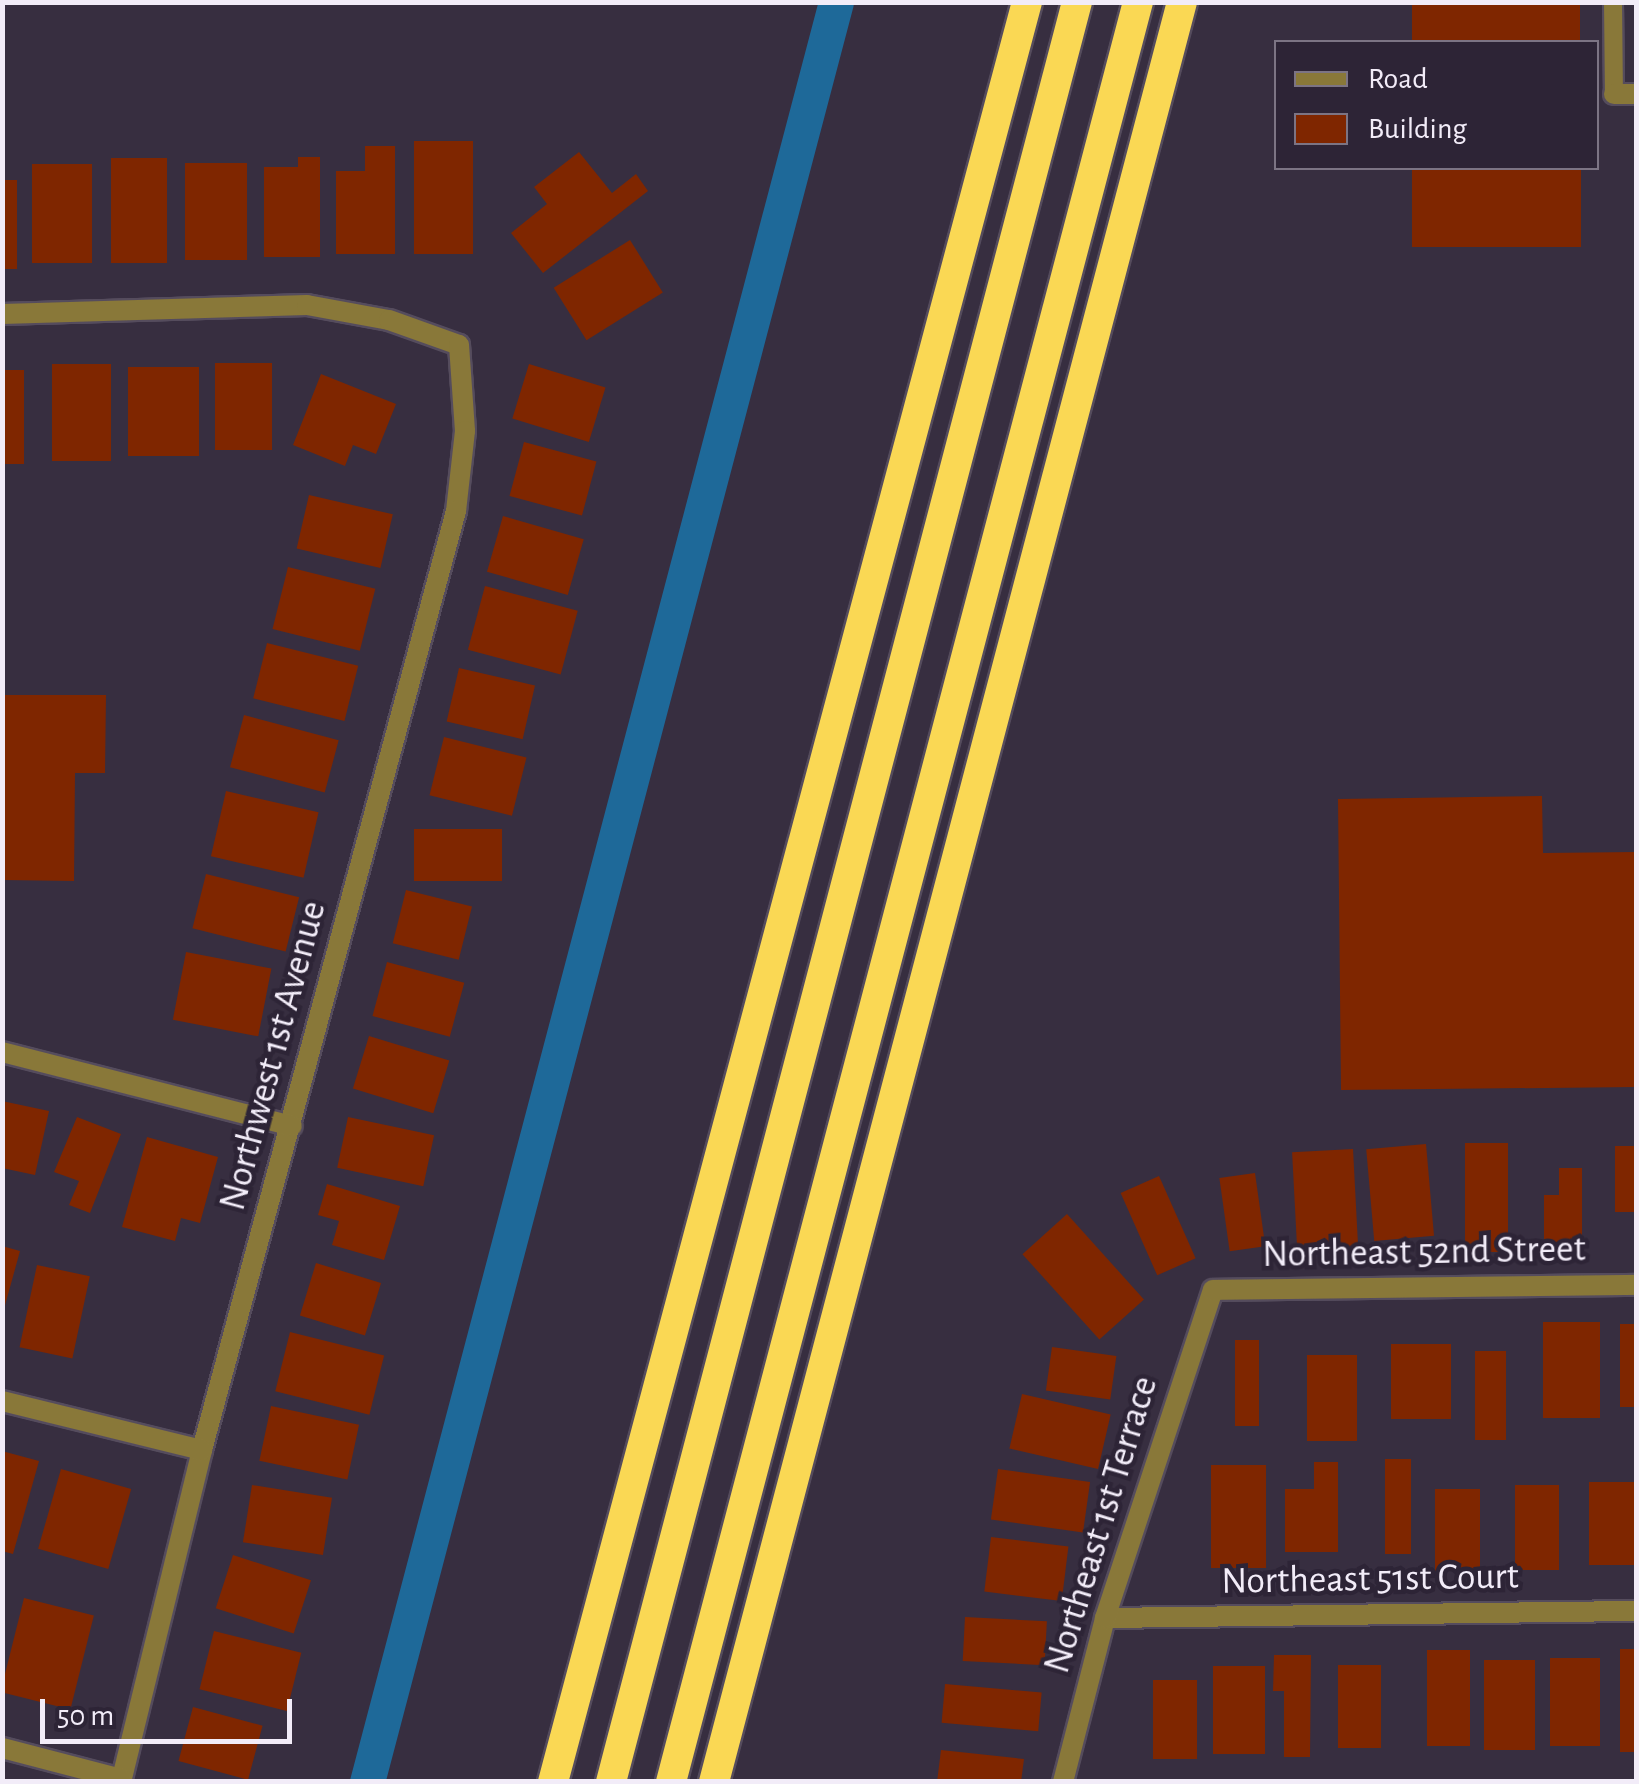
<!DOCTYPE html>
<html>
<head>
<meta charset="utf-8">
<style>
  body { margin:0 }
  #map { position:relative; width:1639px; height:1784px; overflow:hidden; background:#372e40; font-family:"Alegreya Sans",sans-serif }
  div>[style] { position:absolute }
  .canal>* { height:35px; margin:-17.5px; padding:0 17.5px; transform-origin:17.5px; border-radius:17.5px; background:#1e6999 }
  .building>* { inset:0; background:#7f2600; transform-origin:0 0 }
  .roads { filter:drop-shadow(2px 0 #554c5d) drop-shadow(-2px 0 #554c5d) drop-shadow(0 2px #554c5d) drop-shadow(0 -2px #554c5d) }
  .service>* { height:18px; margin:-9px; padding:0 9px; transform-origin:9px; border-radius:9px; background:#897839 }
  .minor>* { height:20px; margin:-10px; padding:0 10px; transform-origin:10px; border-radius:10px; background:#897839 }
  .motorway>* { height:30px; margin:-15px; padding:0 15px; transform-origin:15px; border-radius:15px; background:#fad854 }
  span { translate:-50% -50%; white-space:nowrap; text-align:center; line-height:1.15; -webkit-text-stroke:9px #2d2436; paint-order:stroke }
  .street-label { font-size:38px; color:#f2ecf8 }
  .frame { position:absolute; inset:0; border:5px solid #f2ecf8; pointer-events:none }
  .legend { position:absolute; left:1274px; top:40px; width:325px; height:130px; box-sizing:border-box; background:#2d2436; border:2px solid #7c7484; margin:0; padding:12px 18px; list-style:none; font-size:30px; color:#f2ecf8 }
  .legend li { display:flex; align-items:center; gap:20px; height:50px }
  .legend b { width:50px; border:2px solid #7c7484 }
  .scale { position:absolute; left:40px; top:1699px; width:252px; height:45px; box-sizing:border-box; border:5px solid #f2ecf8; border-top:0; padding-left:12px; font-size:30px; line-height:35px; white-space:nowrap; color:#f2ecf8; -webkit-text-stroke:8px #2d2436; paint-order:stroke }
</style>
</head>
<body>
<div id="map">
  <div class="canal">
    <div style="left:367px;top:1782px;width:1841px;rotate:-75.24deg"></div>
  </div>
  <div class="building">
    <div style="left:1412px;top:2px;width:168px;height:40px"></div>
    <div style="left:414px;top:141px;width:59px;height:113px"></div>
    <div style="clip-path:polygon(365px 146px,395px 146px,395px 254px,336px 254px,336px 171px,365px 171px)"></div>
    <div style="clip-path:polygon(579px 152px,612px 193px,636px 174px,648px 191px,543px 273px,511px 233px,547px 204px,534px 187px)"></div>
    <div style="clip-path:polygon(298px 157px,320px 157px,320px 257px,264px 257px,264px 167px,298px 167px)"></div>
    <div style="left:111px;top:158px;width:56px;height:105px"></div>
    <div style="left:185px;top:163px;width:62px;height:97px"></div>
    <div style="left:32px;top:164px;width:60px;height:99px"></div>
    <div style="left:1412px;top:168px;width:169px;height:79px"></div>
    <div style="left:2px;top:180px;width:15px;height:89px"></div>
    <div style="left:630px;top:240px;width:62px;height:90px;rotate:58deg"></div>
    <div style="left:215px;top:363px;width:57px;height:87px"></div>
    <div style="left:52px;top:364px;width:59px;height:97px"></div>
    <div style="left:529px;top:364px;width:80px;height:57px;rotate:17deg"></div>
    <div style="left:128px;top:367px;width:71px;height:89px"></div>
    <div style="left:2px;top:370px;width:22px;height:94px"></div>
    <div style="clip-path:polygon(321px 374px,396px 404px,376px 454px,353px 445px,345px 466px,293px 445px)"></div>
    <div style="left:524px;top:442px;width:75px;height:56px;rotate:15deg"></div>
    <div style="left:309px;top:495px;width:86px;height:55px;rotate:13deg"></div>
    <div style="left:503px;top:516px;width:84px;height:58px;rotate:16deg"></div>
    <div style="left:288px;top:567px;width:90px;height:64px;rotate:14deg"></div>
    <div style="left:485px;top:586px;width:96px;height:66px;rotate:15deg"></div>
    <div style="left:267px;top:643px;width:94px;height:57px;rotate:14deg"></div>
    <div style="left:459px;top:668px;width:78px;height:55px;rotate:13deg"></div>
    <div style="clip-path:polygon(2px 695px,106px 695px,105px 773px,75px 773px,74px 881px,2px 880px)"></div>
    <div style="left:244px;top:715px;width:98px;height:54px;rotate:15deg"></div>
    <div style="left:444px;top:737px;width:85px;height:60px;rotate:14deg"></div>
    <div style="left:226px;top:791px;width:95px;height:67px;rotate:13deg"></div>
    <div style="clip-path:polygon(1542px 796px,1543px 853px,1636px 852px,1636px 1087px,1341px 1090px,1338px 799px)"></div>
    <div style="left:414px;top:829px;width:88px;height:52px"></div>
    <div style="left:206px;top:874px;width:96px;height:56px;rotate:14deg"></div>
    <div style="left:406px;top:890px;width:68px;height:55px;rotate:14deg"></div>
    <div style="left:186px;top:952px;width:87px;height:69px;rotate:11deg"></div>
    <div style="left:387px;top:962px;width:80px;height:56px;rotate:15deg"></div>
    <div style="left:369px;top:1036px;width:84px;height:55px;rotate:17deg"></div>
    <div style="clip-path:polygon(2px 1101px,49px 1111px,35px 1175px,2px 1168px)"></div>
    <div style="clip-path:polygon(77px 1117px,121px 1134px,90px 1213px,69px 1205px,79px 1181px,54px 1172px)"></div>
    <div style="left:348px;top:1117px;width:88px;height:52px;rotate:12deg"></div>
    <div style="clip-path:polygon(147px 1137px,218px 1157px,200px 1223px,181px 1218px,175px 1241px,122px 1227px)"></div>
    <div style="left:1465px;top:1143px;width:43px;height:109px"></div>
    <div style="left:1426px;top:1144px;width:92px;height:60px;rotate:85deg"></div>
    <div style="left:1615px;top:1146px;width:21px;height:66px"></div>
    <div style="left:1353px;top:1149px;width:102px;height:61px;rotate:87deg"></div>
    <div style="clip-path:polygon(1559px 1168px,1582px 1168px,1582px 1245px,1544px 1245px,1544px 1195px,1559px 1195px)"></div>
    <div style="left:1255px;top:1173px;width:74px;height:36px;rotate:82deg"></div>
    <div style="left:1159px;top:1176px;width:90px;height:42px;rotate:66deg"></div>
    <div style="clip-path:polygon(327px 1184px,400px 1206px,384px 1260px,332px 1245px,339px 1221px,318px 1215px)"></div>
    <div style="left:1067px;top:1214px;width:115px;height:60px;rotate:48deg"></div>
    <div style="clip-path:polygon(2px 1246px,20px 1251px,4px 1309px,2px 1309px)"></div>
    <div style="left:316px;top:1263px;width:68px;height:55px;rotate:17deg"></div>
    <div style="left:37px;top:1265px;width:54px;height:84px;rotate:12deg"></div>
    <div style="left:1543px;top:1322px;width:57px;height:96px"></div>
    <div style="left:1620px;top:1324px;width:16px;height:83px"></div>
    <div style="left:290px;top:1332px;width:97px;height:61px;rotate:14deg"></div>
    <div style="left:1235px;top:1340px;width:24px;height:86px"></div>
    <div style="left:1391px;top:1344px;width:60px;height:75px"></div>
    <div style="left:1052px;top:1347px;width:65px;height:44px;rotate:8deg"></div>
    <div style="left:1475px;top:1351px;width:31px;height:89px"></div>
    <div style="left:1307px;top:1355px;width:50px;height:86px"></div>
    <div style="left:1022px;top:1394px;width:91px;height:56px;rotate:13deg"></div>
    <div style="left:271px;top:1406px;width:90px;height:56px;rotate:12deg"></div>
    <div style="clip-path:polygon(2px 1451px,39px 1461px,13px 1554px,2px 1551px)"></div>
    <div style="left:1385px;top:1459px;width:26px;height:95px"></div>
    <div style="clip-path:polygon(1314px 1462px,1338px 1462px,1338px 1552px,1285px 1552px,1285px 1489px,1314px 1489px)"></div>
    <div style="left:1211px;top:1465px;width:55px;height:103px"></div>
    <div style="left:61px;top:1469px;width:73px;height:83px;rotate:16deg"></div>
    <div style="left:998px;top:1469px;width:93px;height:51px;rotate:8deg"></div>
    <div style="left:1589px;top:1482px;width:46px;height:83px"></div>
    <div style="left:252px;top:1485px;width:81px;height:58px;rotate:9deg"></div>
    <div style="left:1515px;top:1485px;width:44px;height:85px"></div>
    <div style="left:1435px;top:1489px;width:45px;height:82px"></div>
    <div style="left:991px;top:1537px;width:78px;height:55px;rotate:7deg"></div>
    <div style="left:233px;top:1555px;width:82px;height:56px;rotate:18deg"></div>
    <div style="left:24px;top:1598px;width:72px;height:97px;rotate:14deg"></div>
    <div style="left:965px;top:1617px;width:82px;height:44px;rotate:3deg"></div>
    <div style="left:214px;top:1631px;width:90px;height:60px;rotate:14deg"></div>
    <div style="left:1620px;top:1649px;width:16px;height:103px"></div>
    <div style="left:1427px;top:1650px;width:43px;height:96px"></div>
    <div style="clip-path:polygon(1274px 1655px,1311px 1655px,1310px 1757px,1284px 1757px,1284px 1691px,1273px 1691px)"></div>
    <div style="left:1550px;top:1658px;width:50px;height:88px"></div>
    <div style="left:1484px;top:1660px;width:51px;height:90px"></div>
    <div style="left:1338px;top:1665px;width:43px;height:83px"></div>
    <div style="left:1213px;top:1666px;width:52px;height:88px"></div>
    <div style="left:1153px;top:1680px;width:44px;height:79px"></div>
    <div style="left:945px;top:1684px;width:97px;height:39px;rotate:5deg"></div>
    <div style="left:193px;top:1707px;width:72px;height:56px;rotate:15deg"></div>
    <div style="clip-path:polygon(941px 1750px,1024px 1759px,1021px 1782px,937px 1782px)"></div>
  </div>
  <div class="roads">
    <div class="service">
      <div style="left:1613px;top:2px;width:92px;rotate:89.4deg"></div>
    </div>
    <div class="minor">
      <div style="left:1614px;top:94px;width:22px"></div>
      <div style="left:2px;top:314px;width:305px;rotate:-1.7deg"></div>
      <div style="left:307px;top:305px;width:83px;rotate:10.4deg"></div>
      <div style="left:389px;top:320px;width:74px;rotate:19.7deg"></div>
      <div style="left:459px;top:345px;width:86px;rotate:86deg"></div>
      <div style="left:465px;top:431px;width:81px;rotate:96.4deg"></div>
      <div style="left:456px;top:511px;width:973px;rotate:105.14deg"></div>
      <div style="left:202px;top:1450px;width:342px;rotate:103.7deg"></div>
      <div style="left:2px;top:1052px;width:299px;rotate:14.3deg"></div>
      <div style="left:2px;top:1401px;width:206px;rotate:13.8deg"></div>
      <div style="left:1105px;top:1618px;width:531px;rotate:-0.76deg"></div>
      <div style="left:2px;top:1748px;width:123px;rotate:14.6deg"></div>
      <div style="left:1063px;top:1782px;width:169px;rotate:-75.6deg"></div>
      <div style="left:1105px;top:1618px;width:345px;rotate:-71.8deg"></div>
      <div style="left:1213px;top:1290px;width:423px;rotate:-0.7deg"></div>
    </div>
    <div class="motorway">
      <div style="left:553px;top:1782px;width:1842px;rotate:-75.09deg"></div>
      <div style="left:611px;top:1782px;width:1840px;rotate:-75.33deg"></div>
      <div style="left:671px;top:1782px;width:1840px;rotate:-75.3deg"></div>
      <div style="left:714px;top:1782px;width:1840px;rotate:-75.27deg"></div>
    </div>
  </div>
  <div class="street-label">
    <span style="left:274px;top:1056px;rotate:-75deg">Northwest 1st Avenue</span>
    <span style="left:1424px;top:1253px;rotate:-1deg">Northeast 52nd Street</span>
    <span style="left:1102px;top:1525px;rotate:-73deg">Northeast 1st Terrace</span>
    <span style="left:1370px;top:1580px;rotate:-1deg">Northeast 51st Court</span>
  </div>
  <div class="frame"></div>
  <ul class="legend">
  <li><b style="height:12px;background:#897839"></b>Road</li>
  <li><b style="height:28px;background:#7f2600"></b>Building</li>
  </ul>
  <div class="scale">50 m</div>
</div>
</body>
</html>
